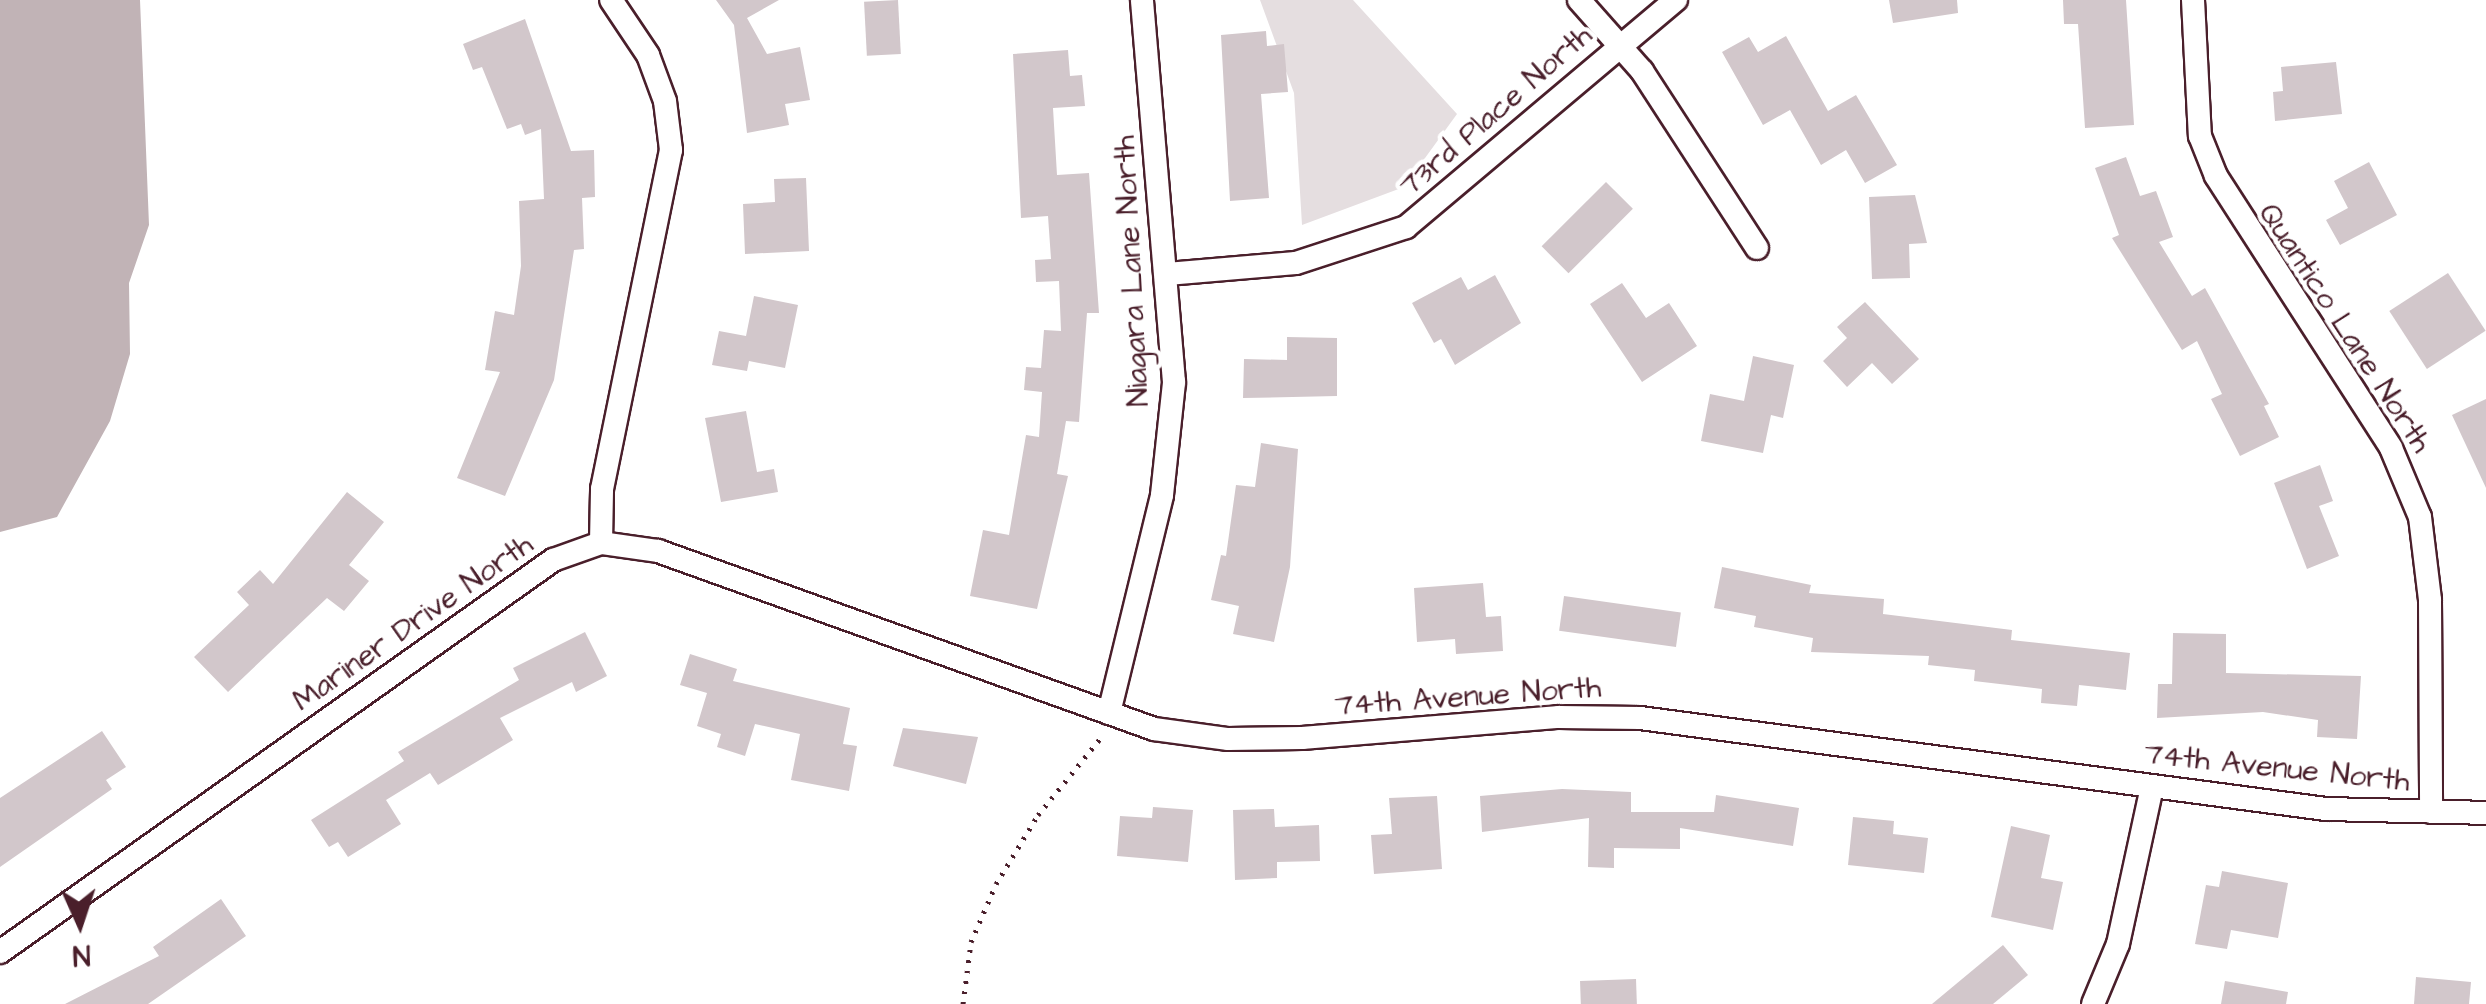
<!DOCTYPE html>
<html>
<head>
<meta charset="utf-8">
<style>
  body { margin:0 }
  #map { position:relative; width:2486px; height:1004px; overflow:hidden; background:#fff; font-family:"Architects Daughter",sans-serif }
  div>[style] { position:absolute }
  .green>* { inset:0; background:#e5dee0 }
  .water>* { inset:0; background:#c1b3b6 }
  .building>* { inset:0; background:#d2c7cb; transform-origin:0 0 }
  .path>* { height:5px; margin-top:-2.5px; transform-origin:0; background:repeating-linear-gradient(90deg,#4a1f2b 0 2.5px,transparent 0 10.5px) }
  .roads { filter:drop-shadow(2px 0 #4a1f2b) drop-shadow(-2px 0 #4a1f2b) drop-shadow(0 2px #4a1f2b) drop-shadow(0 -2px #4a1f2b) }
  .minor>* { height:22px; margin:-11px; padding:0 11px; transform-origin:11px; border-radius:11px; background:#fff }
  span { translate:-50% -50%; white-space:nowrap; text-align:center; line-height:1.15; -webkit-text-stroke:9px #fff; paint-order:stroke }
  .street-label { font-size:30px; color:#4a1f2b }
  .north { position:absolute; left:30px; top:874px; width:100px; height:100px; -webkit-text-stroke:8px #fff; paint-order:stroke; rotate:177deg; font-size:28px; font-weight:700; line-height:40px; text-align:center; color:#4a1f2b }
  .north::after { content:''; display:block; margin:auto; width:35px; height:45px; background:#4a1f2b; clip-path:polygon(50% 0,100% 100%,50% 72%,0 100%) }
</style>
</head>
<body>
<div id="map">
  <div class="green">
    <div style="clip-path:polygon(1260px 0,1353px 0,1457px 114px,1404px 187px,1302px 225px,1294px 93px)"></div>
  </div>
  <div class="water">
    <div style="clip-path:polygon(0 0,140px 0,149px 225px,129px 283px,130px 354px,110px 421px,57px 517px,0 532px)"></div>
  </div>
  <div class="building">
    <div style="clip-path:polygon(716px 0,779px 0,747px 18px,767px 54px,800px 47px,810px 100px,785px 104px,789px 125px,747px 133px,734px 25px)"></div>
    <div style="left:898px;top:0;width:54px;height:34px;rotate:87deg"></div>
    <div style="clip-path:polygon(1889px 0,1957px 0,1958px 13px,1893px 23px)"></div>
    <div style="clip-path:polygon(2063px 0,2126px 0,2134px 125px,2085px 128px,2078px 24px,2064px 24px)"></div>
    <div style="clip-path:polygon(525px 19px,571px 151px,594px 150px,595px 197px,582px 198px,584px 249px,574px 250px,554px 380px,505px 496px,457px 478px,500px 372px,485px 370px,495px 311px,514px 315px,521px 266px,519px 201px,544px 199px,541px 129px,525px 135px,521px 124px,507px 129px,482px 67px,473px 70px,463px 44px)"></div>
    <div style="clip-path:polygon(1266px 31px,1267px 46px,1284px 44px,1288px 92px,1261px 94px,1269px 198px,1230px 201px,1221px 35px)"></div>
    <div style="clip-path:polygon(1786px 36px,1828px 111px,1856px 95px,1897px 165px,1865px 183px,1846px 150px,1821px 165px,1790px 110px,1763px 125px,1722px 52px,1749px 37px,1758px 52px)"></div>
    <div style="clip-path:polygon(1068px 50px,1070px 76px,1082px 75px,1085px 106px,1053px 108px,1057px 175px,1089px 173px,1099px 313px,1087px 313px,1079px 422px,1066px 421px,1057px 474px,1068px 476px,1037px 609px,970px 596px,983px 530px,1009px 535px,1026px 435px,1039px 437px,1042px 392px,1024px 390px,1026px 367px,1041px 368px,1044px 330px,1061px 331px,1059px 281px,1036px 282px,1035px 260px,1051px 259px,1048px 216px,1021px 218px,1013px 54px)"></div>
    <div style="clip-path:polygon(2336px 62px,2342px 114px,2275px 121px,2273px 92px,2283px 91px,2281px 67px)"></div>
    <div style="clip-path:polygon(2126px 157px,2140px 196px,2156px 191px,2173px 237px,2159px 242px,2192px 296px,2205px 288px,2269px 404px,2264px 406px,2279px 437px,2240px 456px,2211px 399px,2222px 394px,2197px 341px,2182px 350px,2112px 238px,2119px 235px,2095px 168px)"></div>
    <div style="clip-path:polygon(2369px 162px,2397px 215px,2340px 245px,2326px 220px,2348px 208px,2334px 181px)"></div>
    <div style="clip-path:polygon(806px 178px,809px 251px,745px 254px,743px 204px,775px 202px,774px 179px)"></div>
    <div style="left:1606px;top:182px;width:38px;height:91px;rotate:45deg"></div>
    <div style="clip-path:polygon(1915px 195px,1927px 243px,1909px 244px,1910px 278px,1872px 279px,1869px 197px)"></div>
    <div style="left:2448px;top:273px;width:69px;height:70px;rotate:57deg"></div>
    <div style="clip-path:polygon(1495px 275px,1521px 323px,1455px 365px,1441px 339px,1434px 343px,1412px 303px,1461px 277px,1468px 290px)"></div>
    <div style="clip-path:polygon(1622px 283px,1646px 318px,1669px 303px,1697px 346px,1642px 382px,1590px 304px)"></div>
    <div style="clip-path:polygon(754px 296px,798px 305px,785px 368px,749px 361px,747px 371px,712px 365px,719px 331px,746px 336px)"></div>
    <div style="clip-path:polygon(1865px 302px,1919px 359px,1892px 384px,1872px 363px,1847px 387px,1823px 361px,1847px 338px,1837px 327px)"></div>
    <div style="clip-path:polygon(1287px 337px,1337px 338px,1337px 396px,1243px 398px,1244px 359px,1287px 360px)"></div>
    <div style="clip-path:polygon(1753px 356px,1794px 365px,1783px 418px,1771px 415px,1763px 453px,1701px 441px,1710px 394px,1744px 401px)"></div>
    <div style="clip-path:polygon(2486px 399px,2486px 488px,2452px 415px)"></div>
    <div style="clip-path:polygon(746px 411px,757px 472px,774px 469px,778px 492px,721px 502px,705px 418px)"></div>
    <div style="clip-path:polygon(1261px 443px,1298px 449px,1290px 567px,1274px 642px,1233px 634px,1239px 606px,1211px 600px,1221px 555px,1226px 556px,1236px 485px,1255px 487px)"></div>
    <div style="clip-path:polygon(2320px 465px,2333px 501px,2319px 506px,2339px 556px,2307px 569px,2274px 483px)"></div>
    <div style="clip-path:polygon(347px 492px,384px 522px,349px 565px,369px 581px,344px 611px,327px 598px,228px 692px,194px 657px,249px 605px,237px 592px,260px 570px,273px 584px)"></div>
    <div style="clip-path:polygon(1722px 567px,1811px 585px,1809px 593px,1884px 599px,1883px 614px,2012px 630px,2011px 640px,2130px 653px,2126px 690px,2079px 685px,2077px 706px,2041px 703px,2042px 689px,1974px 681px,1975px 670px,1928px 665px,1929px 656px,1811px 652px,1813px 638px,1754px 627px,1756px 616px,1714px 608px)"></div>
    <div style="clip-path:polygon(1483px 583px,1486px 617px,1501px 616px,1503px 651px,1456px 654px,1455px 639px,1417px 642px,1414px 588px)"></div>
    <div style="left:1564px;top:596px;width:118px;height:35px;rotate:8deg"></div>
    <div style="clip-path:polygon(585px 632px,607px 676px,576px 692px,572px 682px,500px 718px,513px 740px,438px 785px,430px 773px,386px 800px,401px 824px,348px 857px,338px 842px,329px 847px,311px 820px,404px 761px,398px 752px,519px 680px,513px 668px)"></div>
    <div style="clip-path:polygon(2173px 633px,2226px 634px,2226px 673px,2361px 676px,2357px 739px,2317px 737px,2318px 720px,2263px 712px,2157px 718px,2158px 684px,2172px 684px)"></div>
    <div style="clip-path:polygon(690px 654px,737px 669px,733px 681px,850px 708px,843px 744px,857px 746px,849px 791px,791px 780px,800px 734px,755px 724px,745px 756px,717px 747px,721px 734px,697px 726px,707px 693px,680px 685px)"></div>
    <div style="clip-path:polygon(903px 728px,978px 737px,966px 784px,893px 766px)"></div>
    <div style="clip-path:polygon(102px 731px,126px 767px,106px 780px,112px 789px,0 867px,0 798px)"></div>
    <div style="clip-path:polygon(1562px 789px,1631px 792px,1631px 812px,1714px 812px,1716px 795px,1799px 808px,1793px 846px,1680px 828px,1680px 849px,1614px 848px,1614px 868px,1588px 867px,1589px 818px,1482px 832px,1480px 796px)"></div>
    <div style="clip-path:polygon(1437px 796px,1442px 869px,1374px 874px,1371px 835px,1392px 834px,1389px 798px)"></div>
    <div style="clip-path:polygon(1153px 807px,1193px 810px,1188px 862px,1117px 856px,1120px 816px,1152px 818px)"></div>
    <div style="clip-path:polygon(1274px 809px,1275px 827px,1319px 825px,1320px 861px,1277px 862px,1277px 878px,1235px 880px,1233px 810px)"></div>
    <div style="clip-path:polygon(1853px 817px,1894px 821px,1893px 834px,1928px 838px,1924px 873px,1848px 865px)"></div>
    <div style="clip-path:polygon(2011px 826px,2050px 835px,2041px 878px,2063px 882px,2053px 930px,1991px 917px)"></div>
    <div style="clip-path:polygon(2222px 871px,2288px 883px,2278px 938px,2231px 930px,2227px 949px,2195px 944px,2206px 885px,2219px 887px)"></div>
    <div style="clip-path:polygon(221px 899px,246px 936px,148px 1004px,65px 1004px,159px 956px,153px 947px)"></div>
    <div style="clip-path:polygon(2003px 945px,2028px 975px,1993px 1004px,1932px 1004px)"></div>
    <div style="clip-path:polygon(2416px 977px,2471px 982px,2469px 1004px,2414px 1004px)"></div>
    <div style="left:1636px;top:979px;width:25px;height:56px;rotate:88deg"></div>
    <div style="clip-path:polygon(2225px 981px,2288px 992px,2286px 1004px,2221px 1004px)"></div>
  </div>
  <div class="path">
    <div style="left:963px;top:1004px;width:63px;rotate:-82.6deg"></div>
    <div style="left:971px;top:942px;width:63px;rotate:-66.7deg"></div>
    <div style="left:996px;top:884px;width:81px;rotate:-58.7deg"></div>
    <div style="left:1038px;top:815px;width:103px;rotate:-50.9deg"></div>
  </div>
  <div class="roads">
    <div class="minor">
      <div style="left:1579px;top:0;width:95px;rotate:48.4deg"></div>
      <div style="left:1642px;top:71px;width:211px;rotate:57deg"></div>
      <div style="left:2193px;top:0;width:136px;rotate:87.1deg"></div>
      <div style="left:2200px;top:136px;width:43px;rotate:68.2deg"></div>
      <div style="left:2216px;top:176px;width:323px;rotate:57.2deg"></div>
      <div style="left:2391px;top:448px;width:75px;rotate:67.2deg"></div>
      <div style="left:2420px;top:517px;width:84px;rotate:83.1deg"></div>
      <div style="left:2430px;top:600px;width:212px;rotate:89.7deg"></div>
      <div style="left:1167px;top:274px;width:129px;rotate:-4.9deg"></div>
      <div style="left:1296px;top:263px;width:116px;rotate:-18.1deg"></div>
      <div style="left:1406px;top:227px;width:353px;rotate:-40.1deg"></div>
      <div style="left:601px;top:543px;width:58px;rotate:8deg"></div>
      <div style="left:658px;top:551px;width:527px;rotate:19.74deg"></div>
      <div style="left:1154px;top:729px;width:75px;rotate:7.7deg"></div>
      <div style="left:1228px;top:739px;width:74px;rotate:-0.8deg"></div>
      <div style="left:1302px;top:738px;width:258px;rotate:-4.7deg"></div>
      <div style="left:1559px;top:717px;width:81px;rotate:0.7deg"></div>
      <div style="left:1640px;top:718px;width:692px;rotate:7.56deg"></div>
      <div style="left:2326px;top:809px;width:160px;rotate:1.4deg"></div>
      <div style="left:1109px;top:713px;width:224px;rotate:-76.3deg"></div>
      <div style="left:1162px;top:495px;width:114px;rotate:-83.9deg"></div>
      <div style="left:1174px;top:382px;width:383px;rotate:-94.8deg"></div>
      <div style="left:0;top:952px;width:678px;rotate:-35.33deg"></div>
      <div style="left:553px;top:560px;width:51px;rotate:-19.5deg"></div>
      <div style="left:601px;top:543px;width:54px;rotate:-88.9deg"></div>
      <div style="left:602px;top:489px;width:346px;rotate:-78.5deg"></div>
      <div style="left:671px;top:150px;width:49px;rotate:-97deg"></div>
      <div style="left:665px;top:101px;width:49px;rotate:-110.3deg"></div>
      <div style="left:648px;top:55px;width:66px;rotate:-123.9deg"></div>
      <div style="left:2093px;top:1004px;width:65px;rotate:-67.4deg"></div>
      <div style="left:2118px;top:944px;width:161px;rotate:-77.8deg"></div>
    </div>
  </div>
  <div class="street-label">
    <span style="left:1496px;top:111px;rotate:-41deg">73rd Place North</span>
    <span style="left:1132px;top:271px;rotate:-93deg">Niagara Lane North</span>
    <span style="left:2345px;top:328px;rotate:57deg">Quantico Lane North</span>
    <span style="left:413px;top:623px;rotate:-35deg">Mariner Drive North</span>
    <span style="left:1468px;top:697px;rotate:-4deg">74th Avenue North</span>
    <span style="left:2277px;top:768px;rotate:6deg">74th Avenue North</span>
  </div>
  <div class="north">N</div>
</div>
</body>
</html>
